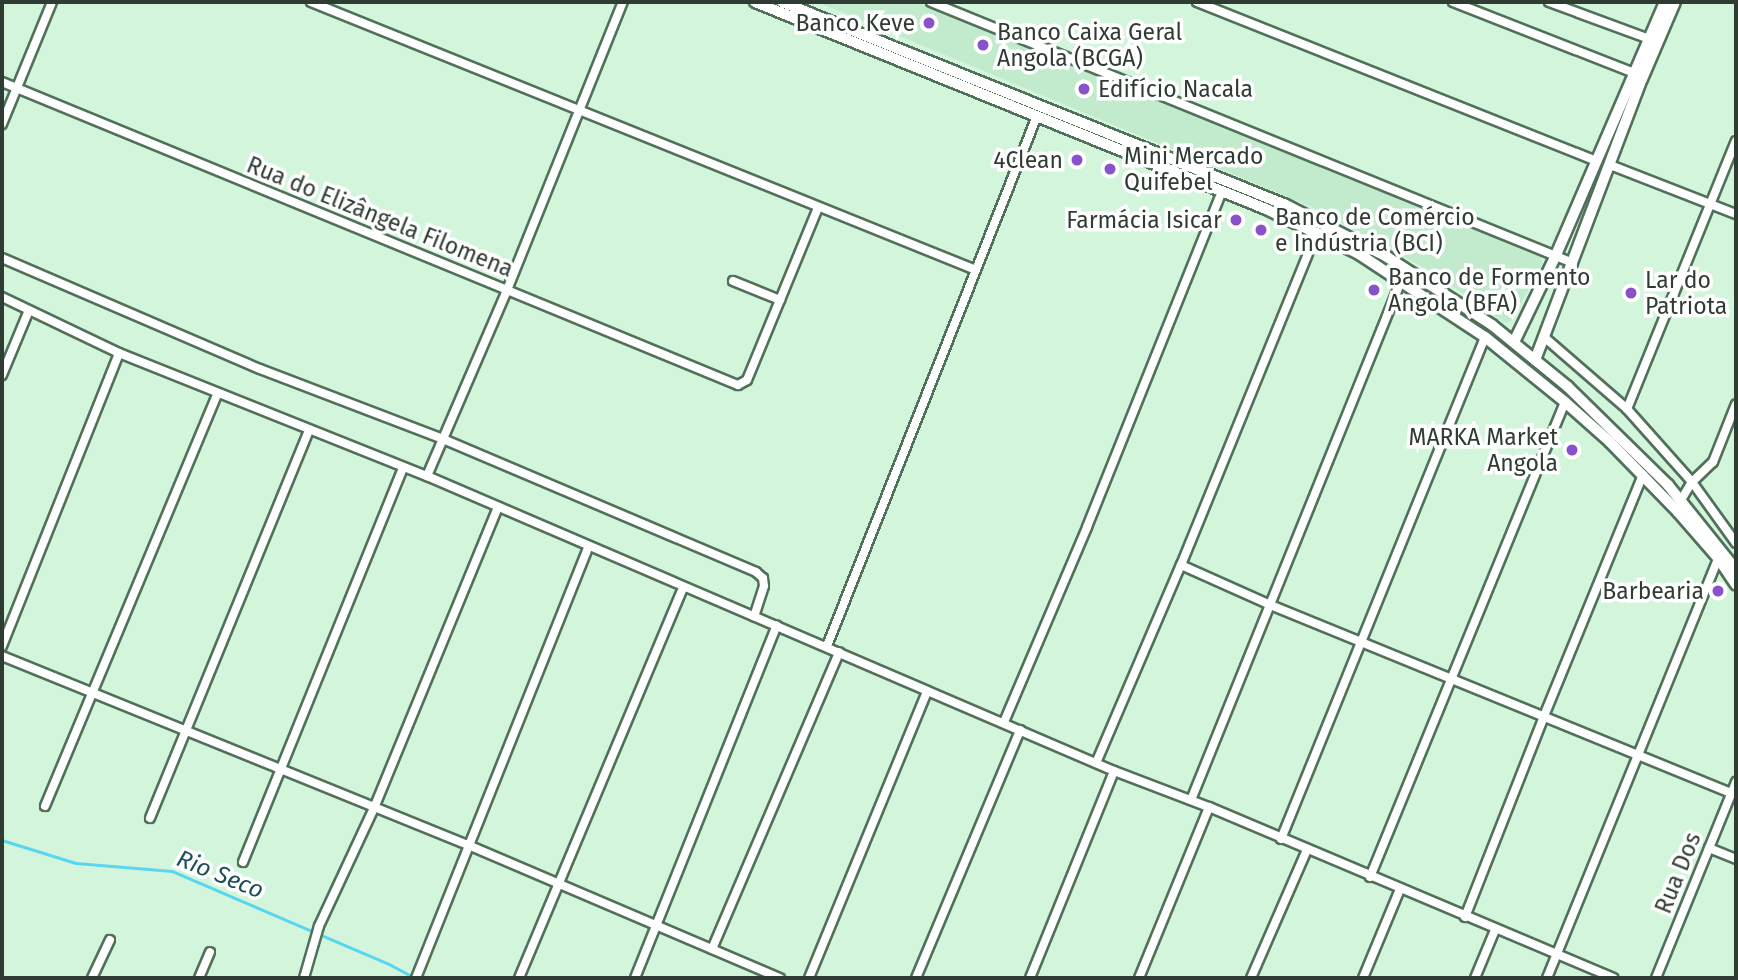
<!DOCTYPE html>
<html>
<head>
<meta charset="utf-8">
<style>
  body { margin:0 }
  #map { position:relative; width:1738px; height:980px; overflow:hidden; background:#d3f5dc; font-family:"Fira Sans",sans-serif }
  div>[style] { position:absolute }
  .built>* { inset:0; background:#c2ebce }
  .stream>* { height:2.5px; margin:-1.25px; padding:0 1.25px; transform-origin:1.25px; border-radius:1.25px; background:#5bd6ef }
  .roads { filter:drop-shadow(2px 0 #51705a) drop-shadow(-2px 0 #51705a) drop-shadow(0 2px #51705a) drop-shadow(0 -2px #51705a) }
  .street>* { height:8px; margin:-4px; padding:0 4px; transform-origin:4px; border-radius:4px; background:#fff }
  .secondary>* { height:10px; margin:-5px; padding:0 5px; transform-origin:5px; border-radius:5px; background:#fff }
  .dots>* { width:19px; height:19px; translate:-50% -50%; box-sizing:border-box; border:4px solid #fff; border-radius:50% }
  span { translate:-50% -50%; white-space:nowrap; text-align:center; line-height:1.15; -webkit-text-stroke:7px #fff; paint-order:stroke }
  .poi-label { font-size:23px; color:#2f3c33 }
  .right { translate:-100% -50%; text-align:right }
  .left { translate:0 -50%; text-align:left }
  .street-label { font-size:23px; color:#2f3c33 }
  .water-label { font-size:24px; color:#1b505a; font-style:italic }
  .frame { position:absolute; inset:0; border:4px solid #2f3c33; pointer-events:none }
</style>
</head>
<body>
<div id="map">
  <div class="built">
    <div style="clip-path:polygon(817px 2px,921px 2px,1536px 254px,1541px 257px,1542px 265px,1511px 321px,1505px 323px,1432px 272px,1312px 207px)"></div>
  </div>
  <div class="stream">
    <div style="left:2px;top:840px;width:77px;rotate:17.3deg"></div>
    <div style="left:76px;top:863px;width:96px;rotate:4.8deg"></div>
    <div style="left:172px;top:871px;width:238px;rotate:23.2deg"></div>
    <div style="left:391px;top:965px;width:27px;rotate:28deg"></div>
  </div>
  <div class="roads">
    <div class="street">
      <div style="left:311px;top:2px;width:717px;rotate:21.95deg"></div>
      <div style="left:931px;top:2px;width:693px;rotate:22.12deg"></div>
      <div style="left:1197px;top:2px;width:430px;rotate:21.7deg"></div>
      <div style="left:1453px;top:2px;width:194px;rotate:21.4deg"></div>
      <div style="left:1549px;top:2px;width:107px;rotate:20.3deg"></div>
      <div style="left:2px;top:82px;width:796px;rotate:22.38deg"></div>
      <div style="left:738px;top:385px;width:10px;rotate:-29deg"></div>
      <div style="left:747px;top:380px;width:186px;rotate:-67.6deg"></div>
      <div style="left:2px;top:124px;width:132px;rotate:-67.7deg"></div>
      <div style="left:1610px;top:165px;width:135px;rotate:21.3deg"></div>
      <div style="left:2px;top:258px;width:281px;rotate:23.3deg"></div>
      <div style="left:260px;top:369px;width:196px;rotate:20.9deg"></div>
      <div style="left:443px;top:439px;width:340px;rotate:23deg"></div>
      <div style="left:756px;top:572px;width:9px;rotate:41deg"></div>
      <div style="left:763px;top:578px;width:8px;rotate:83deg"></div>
      <div style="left:764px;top:586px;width:32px;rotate:108deg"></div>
      <div style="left:733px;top:281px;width:51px;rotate:22deg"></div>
      <div style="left:2px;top:297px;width:130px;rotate:25.6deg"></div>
      <div style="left:119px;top:353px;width:332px;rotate:21.8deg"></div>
      <div style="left:427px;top:476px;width:748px;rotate:23.24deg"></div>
      <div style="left:1114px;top:771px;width:102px;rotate:20.8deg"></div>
      <div style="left:1209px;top:807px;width:439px;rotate:22.9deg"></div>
      <div style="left:1544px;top:337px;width:110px;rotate:40.9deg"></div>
      <div style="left:1627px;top:409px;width:98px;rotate:48.3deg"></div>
      <div style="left:1692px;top:482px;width:29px;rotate:-44deg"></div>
      <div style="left:1713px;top:462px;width:62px;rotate:-68.4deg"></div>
      <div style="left:2px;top:375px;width:70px;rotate:-67.4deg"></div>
      <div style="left:1627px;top:409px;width:289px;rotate:-67.9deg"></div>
      <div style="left:427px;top:476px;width:202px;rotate:-66.7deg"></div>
      <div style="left:507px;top:290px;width:310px;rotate:-68.1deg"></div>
      <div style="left:1681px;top:500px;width:21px;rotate:-59deg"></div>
      <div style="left:1692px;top:482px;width:75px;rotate:54.2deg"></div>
      <div style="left:1181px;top:565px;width:95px;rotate:24.1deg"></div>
      <div style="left:1268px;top:604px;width:500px;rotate:22.21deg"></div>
      <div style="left:2px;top:646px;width:315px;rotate:-68.2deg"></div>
      <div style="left:827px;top:646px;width:570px;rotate:-68.39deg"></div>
      <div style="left:2px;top:656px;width:503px;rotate:22.08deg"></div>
      <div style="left:468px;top:845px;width:339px;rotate:23.1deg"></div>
      <div style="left:1004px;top:722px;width:212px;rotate:-66.9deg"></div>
      <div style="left:1087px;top:527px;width:362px;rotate:-68.1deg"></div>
      <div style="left:1096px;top:763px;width:215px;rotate:-66.8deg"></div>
      <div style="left:1181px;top:565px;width:360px;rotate:-67.8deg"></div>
      <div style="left:1191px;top:800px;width:560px;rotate:-67.97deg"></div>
      <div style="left:45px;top:806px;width:446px;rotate:-67.3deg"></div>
      <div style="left:150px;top:818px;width:418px;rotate:-67.7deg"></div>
      <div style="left:1281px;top:839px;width:542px;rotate:-67.88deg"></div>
      <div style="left:1709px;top:848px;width:29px;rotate:22deg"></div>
      <div style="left:243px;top:862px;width:425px;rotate:-67.9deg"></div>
      <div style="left:1370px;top:877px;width:513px;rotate:-67.68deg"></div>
      <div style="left:1465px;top:917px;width:216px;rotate:-68.5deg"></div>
      <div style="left:1544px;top:716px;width:261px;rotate:-67.7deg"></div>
      <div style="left:712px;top:949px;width:323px;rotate:-66.8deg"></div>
      <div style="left:92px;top:978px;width:42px;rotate:-64.7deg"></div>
      <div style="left:199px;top:978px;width:28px;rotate:-67deg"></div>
      <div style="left:304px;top:978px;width:54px;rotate:-73.9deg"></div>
      <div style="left:319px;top:926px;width:130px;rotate:-65deg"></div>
      <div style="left:374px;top:808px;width:326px;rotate:-67.6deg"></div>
      <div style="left:416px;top:978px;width:465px;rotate:-68.2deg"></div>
      <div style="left:519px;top:978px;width:424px;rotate:-67.2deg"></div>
      <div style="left:635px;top:978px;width:380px;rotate:-68.1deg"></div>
      <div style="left:809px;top:978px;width:310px;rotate:-67.6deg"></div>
      <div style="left:916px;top:978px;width:269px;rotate:-67.2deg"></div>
      <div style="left:1030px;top:978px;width:223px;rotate:-67.9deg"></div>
      <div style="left:1139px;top:978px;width:185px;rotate:-67.7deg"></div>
      <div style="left:1251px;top:978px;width:140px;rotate:-66.4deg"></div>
      <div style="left:1363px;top:978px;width:96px;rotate:-67.4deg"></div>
      <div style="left:1475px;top:978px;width:52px;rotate:-67.4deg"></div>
      <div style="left:1547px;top:978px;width:453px;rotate:-67.8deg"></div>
      <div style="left:1656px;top:978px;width:212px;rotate:-67.8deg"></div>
    </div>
    <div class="secondary">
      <div style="left:755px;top:2px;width:551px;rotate:22.05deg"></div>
      <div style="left:1266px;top:209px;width:103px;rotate:25.8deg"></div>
      <div style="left:1359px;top:254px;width:151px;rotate:33.4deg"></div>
      <div style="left:1485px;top:337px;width:103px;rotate:39.1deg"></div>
      <div style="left:1565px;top:402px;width:60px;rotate:41.6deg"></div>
      <div style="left:1610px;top:442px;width:98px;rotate:45.8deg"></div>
      <div style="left:1678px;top:512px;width:61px;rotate:49deg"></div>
      <div style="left:1718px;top:558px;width:32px;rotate:56deg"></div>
      <div style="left:782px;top:2px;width:543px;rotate:21.94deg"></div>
      <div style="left:1286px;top:205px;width:114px;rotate:27.2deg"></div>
      <div style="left:1387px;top:257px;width:125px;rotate:32.9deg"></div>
      <div style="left:1492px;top:325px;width:98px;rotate:39.2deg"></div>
      <div style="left:1568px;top:387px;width:140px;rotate:44.4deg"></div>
      <div style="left:1668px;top:485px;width:109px;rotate:51.3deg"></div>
      <div style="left:1514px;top:342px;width:97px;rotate:-64.2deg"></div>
      <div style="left:1556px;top:255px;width:275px;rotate:-66.7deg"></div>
      <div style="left:1535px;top:360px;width:301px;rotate:-69.2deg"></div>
      <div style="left:1642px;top:79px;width:84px;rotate:-66.8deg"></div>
    </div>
  </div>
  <div class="dots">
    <div style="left:929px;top:23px;background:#8752ca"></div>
    <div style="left:983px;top:45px;background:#8752ca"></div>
    <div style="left:1084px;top:89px;background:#8752ca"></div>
    <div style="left:1077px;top:160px;background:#8752ca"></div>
    <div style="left:1110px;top:169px;background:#8752ca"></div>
    <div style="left:1236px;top:220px;background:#8752ca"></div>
    <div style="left:1261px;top:230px;background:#8752ca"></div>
    <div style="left:1374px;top:290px;background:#8752ca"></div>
    <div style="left:1631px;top:293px;background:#8752ca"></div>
    <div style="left:1572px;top:450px;background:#8752ca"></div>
    <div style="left:1718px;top:591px;background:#8752ca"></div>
  </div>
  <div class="poi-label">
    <span class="right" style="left:915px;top:23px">Banco Keve</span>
    <span class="left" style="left:997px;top:45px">Banco Caixa Geral<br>Angola (BCGA)</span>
    <span class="left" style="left:1098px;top:89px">Edifício Nacala</span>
    <span class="left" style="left:1124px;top:169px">Mini Mercado<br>Quifebel</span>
    <span class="right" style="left:1063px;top:160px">4Clean</span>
    <span class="left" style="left:1275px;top:230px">Banco de Comércio<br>e Indústria (BCI)</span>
    <span class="right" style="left:1222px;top:220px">Farmácia Isicar</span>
    <span class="left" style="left:1388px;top:290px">Banco de Formento<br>Angola (BFA)</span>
    <span class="left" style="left:1645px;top:293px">Lar do<br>Patriota</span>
    <span class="right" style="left:1558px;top:450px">MARKA Market<br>Angola</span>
    <span class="right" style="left:1704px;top:591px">Barbearia</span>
  </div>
  <div class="street-label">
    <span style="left:380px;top:217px;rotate:22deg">Rua do Elizângela Filomena</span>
    <span style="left:1678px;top:873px;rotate:-68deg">Rua Dos</span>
  </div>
  <div class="water-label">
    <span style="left:220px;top:875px;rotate:22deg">Rio Seco</span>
  </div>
  <div class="frame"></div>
</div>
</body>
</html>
